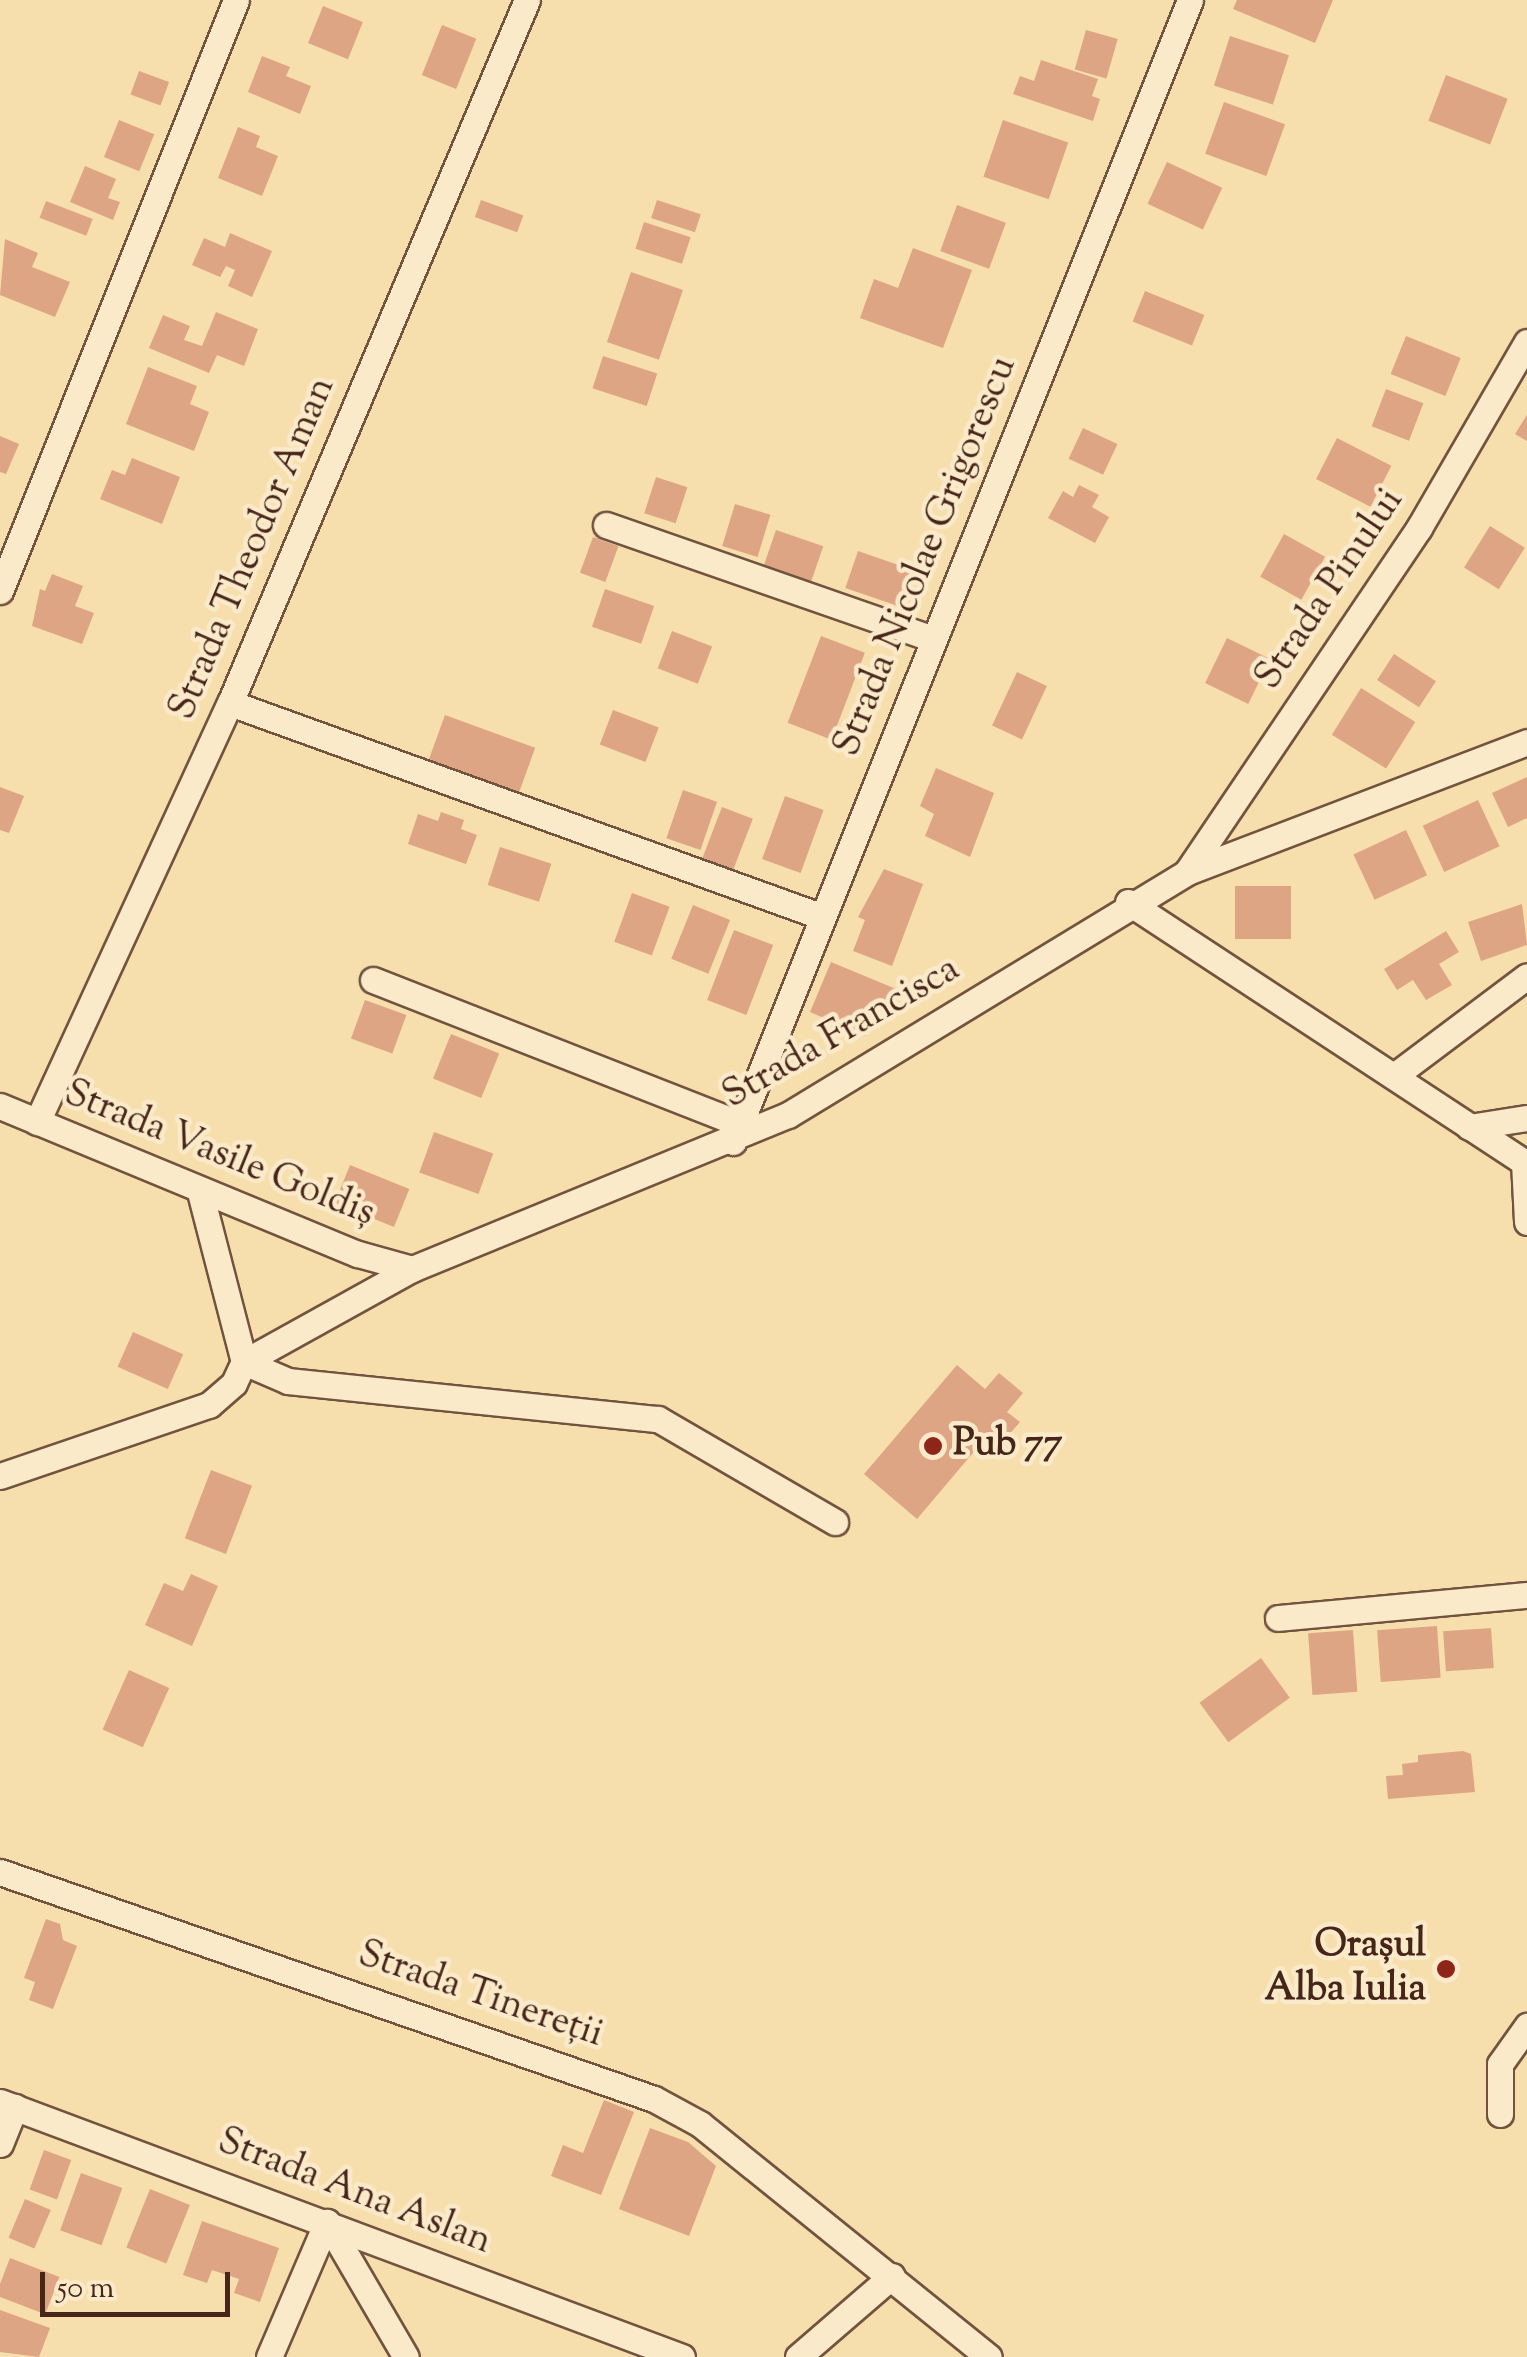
<!DOCTYPE html>
<html>
<head>
<meta charset="utf-8">
<style>
  body { margin:0 }
  #map { position:relative; width:1527px; height:2357px; overflow:hidden; background:#f7dead; font-family:"Sorts Mill Goudy",serif }
  div>[style] { position:absolute }
  .building>* { inset:0; background:#dea584; transform-origin:0 0 }
  .roads { filter:drop-shadow(2px 0 #72543e) drop-shadow(-2px 0 #72543e) drop-shadow(0 2px #72543e) drop-shadow(0 -2px #72543e) }
  .minor>* { height:25px; margin:-12.5px; padding:0 12.5px; transform-origin:12.5px; border-radius:12.5px; background:#faeaca }
  .dots>* { width:28px; height:28px; translate:-50% -50%; box-sizing:border-box; border:5px solid #faeaca; border-radius:50% }
  span { translate:-50% -50%; white-space:nowrap; text-align:center; line-height:1.15; -webkit-text-stroke:9px #faeaca; paint-order:stroke }
  .street-label { font-size:38px; color:#462619 }
  .poi-label { font-size:38px; color:#462619; font-weight:700 }
  .left { translate:0 -50%; text-align:left }
  .right { translate:-100% -50%; text-align:right }
  .scale { position:absolute; left:40px; top:2272px; width:190px; height:45px; box-sizing:border-box; border:5px solid #462619; border-top:0; padding-left:12px; font-size:30px; line-height:35px; white-space:nowrap; color:#462619; -webkit-text-stroke:8px #faeaca; paint-order:stroke }
</style>
</head>
<body>
<div id="map">
  <div class="building">
    <div style="clip-path:polygon(1237px 0,1333px 0,1315px 43px,1233px 9px)"></div>
    <div style="left:323px;top:6px;width:43px;height:40px;rotate:22deg"></div>
    <div style="left:442px;top:25px;width:37px;height:54px;rotate:22deg"></div>
    <div style="left:1086px;top:30px;width:33px;height:41px;rotate:16deg"></div>
    <div style="left:1230px;top:36px;width:62px;height:52px;rotate:18deg"></div>
    <div style="clip-path:polygon(262px 56px,290px 67px,286px 76px,311px 86px,300px 114px,248px 92px)"></div>
    <div style="clip-path:polygon(1041px 60px,1098px 79px,1092px 96px,1100px 99px,1093px 121px,1013px 94px,1020px 76px,1034px 81px)"></div>
    <div style="left:139px;top:71px;width:32px;height:25px;rotate:20deg"></div>
    <div style="left:1446px;top:75px;width:66px;height:49px;rotate:21deg"></div>
    <div style="left:1224px;top:102px;width:65px;height:55px;rotate:20deg"></div>
    <div style="left:119px;top:120px;width:38px;height:40px;rotate:22deg"></div>
    <div style="left:1003px;top:120px;width:69px;height:60px;rotate:19deg"></div>
    <div style="clip-path:polygon(238px 127px,260px 136px,256px 147px,278px 156px,262px 196px,218px 178px)"></div>
    <div style="left:1167px;top:162px;width:61px;height:46px;rotate:25deg"></div>
    <div style="clip-path:polygon(85px 166px,116px 179px,108px 198px,120px 202px,113px 220px,70px 202px)"></div>
    <div style="left:481px;top:200px;width:45px;height:18px;rotate:20deg"></div>
    <div style="left:657px;top:200px;width:46px;height:19px;rotate:18deg"></div>
    <div style="left:46px;top:201px;width:50px;height:18px;rotate:21deg"></div>
    <div style="left:957px;top:205px;width:52px;height:49px;rotate:20deg"></div>
    <div style="left:644px;top:222px;width:49px;height:28px;rotate:18deg"></div>
    <div style="clip-path:polygon(230px 233px,272px 251px,252px 297px,228px 286px,235px 270px,226px 266px,220px 277px,192px 265px,204px 238px,225px 247px)"></div>
    <div style="clip-path:polygon(5px 239px,38px 253px,32px 267px,70px 282px,55px 317px,0 295px)"></div>
    <div style="clip-path:polygon(913px 248px,972px 270px,943px 348px,860px 318px,874px 279px,898px 288px)"></div>
    <div style="left:631px;top:272px;width:55px;height:74px;rotate:19deg"></div>
    <div style="left:1145px;top:291px;width:64px;height:33px;rotate:22deg"></div>
    <div style="clip-path:polygon(216px 312px,258px 329px,244px 366px,217px 355px,209px 373px,149px 348px,163px 315px,190px 326px,184px 340px,202px 346px)"></div>
    <div style="left:1406px;top:336px;width:59px;height:41px;rotate:22deg"></div>
    <div style="left:603px;top:356px;width:57px;height:34px;rotate:18deg"></div>
    <div style="clip-path:polygon(148px 367px,197px 386px,190px 404px,209px 412px,194px 451px,126px 424px)"></div>
    <div style="left:1386px;top:389px;width:40px;height:40px;rotate:21deg"></div>
    <div style="clip-path:polygon(1527px 415px,1527px 441px,1515px 434px)"></div>
    <div style="left:1083px;top:428px;width:38px;height:34px;rotate:25deg"></div>
    <div style="clip-path:polygon(0 436px,19px 444px,6px 474px,0 472px)"></div>
    <div style="left:1337px;top:438px;width:61px;height:46px;rotate:27deg"></div>
    <div style="clip-path:polygon(132px 458px,180px 477px,162px 524px,100px 499px,112px 470px,125px 475px)"></div>
    <div style="left:656px;top:477px;width:33px;height:38px;rotate:18deg"></div>
    <div style="clip-path:polygon(1079px 485px,1099px 495px,1092px 507px,1109px 517px,1095px 543px,1048px 518px,1063px 491px,1073px 497px)"></div>
    <div style="left:735px;top:504px;width:37px;height:44px;rotate:17deg"></div>
    <div style="left:1490px;top:526px;width:41px;height:49px;rotate:32deg"></div>
    <div style="left:776px;top:530px;width:50px;height:37px;rotate:19deg"></div>
    <div style="left:1284px;top:534px;width:47px;height:49px;rotate:29deg"></div>
    <div style="left:593px;top:537px;width:27px;height:38px;rotate:20deg"></div>
    <div style="left:858px;top:551px;width:58px;height:39px;rotate:19deg"></div>
    <div style="clip-path:polygon(52px 574px,83px 586px,75px 606px,94px 613px,82px 644px,32px 626px,40px 589px,45px 591px)"></div>
    <div style="left:605px;top:589px;width:52px;height:40px;rotate:19deg"></div>
    <div style="left:672px;top:631px;width:43px;height:40px;rotate:21deg"></div>
    <div style="left:821px;top:636px;width:47px;height:93px;rotate:21deg"></div>
    <div style="left:1227px;top:638px;width:48px;height:50px;rotate:26deg"></div>
    <div style="left:1394px;top:654px;width:50px;height:31px;rotate:33deg"></div>
    <div style="left:1017px;top:672px;width:33px;height:59px;rotate:25deg"></div>
    <div style="left:1361px;top:688px;width:64px;height:55px;rotate:32deg"></div>
    <div style="left:613px;top:710px;width:49px;height:37px;rotate:21deg"></div>
    <div style="left:445px;top:715px;width:96px;height:49px;rotate:20deg"></div>
    <div style="clip-path:polygon(936px 768px,994px 793px,970px 857px,925px 836px,934px 814px,920px 806px)"></div>
    <div style="clip-path:polygon(1527px 777px,1527px 818px,1508px 827px,1492px 793px)"></div>
    <div style="clip-path:polygon(0 787px,24px 796px,9px 833px,0 830px)"></div>
    <div style="left:683px;top:790px;width:36px;height:51px;rotate:19deg"></div>
    <div style="left:785px;top:796px;width:41px;height:67px;rotate:20deg"></div>
    <div style="left:1478px;top:800px;width:51px;height:61px;rotate:65deg"></div>
    <div style="left:722px;top:807px;width:33px;height:56px;rotate:21deg"></div>
    <div style="clip-path:polygon(441px 812px,464px 820px,461px 829px,477px 835px,466px 864px,408px 844px,418px 814px,438px 821px)"></div>
    <div style="left:1406px;top:830px;width:50px;height:58px;rotate:65deg"></div>
    <div style="left:500px;top:847px;width:54px;height:40px;rotate:18deg"></div>
    <div style="clip-path:polygon(884px 869px,923px 884px,892px 966px,853px 951px,865px 920px,858px 917px)"></div>
    <div style="left:1235px;top:886px;width:56px;height:53px"></div>
    <div style="left:632px;top:893px;width:40px;height:52px;rotate:20deg"></div>
    <div style="clip-path:polygon(1522px 904px,1527px 945px,1481px 961px,1468px 922px)"></div>
    <div style="left:693px;top:905px;width:40px;height:58px;rotate:22deg"></div>
    <div style="left:734px;top:930px;width:42px;height:75px;rotate:21deg"></div>
    <div style="clip-path:polygon(1446px 931px,1459px 952px,1439px 964px,1452px 985px,1426px 1000px,1413px 980px,1397px 990px,1384px 969px)"></div>
    <div style="clip-path:polygon(831px 962px,896px 989px,886px 1012px,877px 1008px,866px 1036px,810px 1012px)"></div>
    <div style="left:365px;top:1000px;width:44px;height:41px;rotate:20deg"></div>
    <div style="left:451px;top:1034px;width:52px;height:48px;rotate:22deg"></div>
    <div style="left:434px;top:1132px;width:63px;height:43px;rotate:20deg"></div>
    <div style="left:350px;top:1165px;width:64px;height:41px;rotate:22deg"></div>
    <div style="left:133px;top:1332px;width:55px;height:38px;rotate:24deg"></div>
    <div style="clip-path:polygon(957px 1365px,985px 1389px,999px 1373px,1023px 1393px,1007px 1412px,1020px 1422px,995px 1451px,983px 1441px,917px 1519px,864px 1474px)"></div>
    <div style="left:211px;top:1470px;width:44px;height:73px;rotate:21deg"></div>
    <div style="clip-path:polygon(191px 1574px,218px 1586px,192px 1646px,145px 1625px,164px 1583px,183px 1591px)"></div>
    <div style="left:1437px;top:1626px;width:52px;height:60px;rotate:86deg"></div>
    <div style="left:1491px;top:1628px;width:40px;height:48px;rotate:86deg"></div>
    <div style="left:1353px;top:1630px;width:62px;height:45px;rotate:86deg"></div>
    <div style="left:1261px;top:1658px;width:49px;height:76px;rotate:54deg"></div>
    <div style="left:129px;top:1670px;width:44px;height:65px;rotate:24deg"></div>
    <div style="clip-path:polygon(1463px 1751px,1471px 1754px,1475px 1792px,1388px 1799px,1386px 1776px,1403px 1775px,1402px 1764px,1418px 1762px,1418px 1755px)"></div>
    <div style="clip-path:polygon(46px 1919px,60px 1924px,63px 1940px,77px 1946px,53px 2009px,29px 2000px,35px 1982px,24px 1978px)"></div>
    <div style="clip-path:polygon(604px 2100px,634px 2112px,601px 2195px,551px 2176px,563px 2145px,583px 2153px)"></div>
    <div style="clip-path:polygon(650px 2128px,688px 2142px,716px 2166px,689px 2236px,619px 2209px)"></div>
    <div style="left:44px;top:2150px;width:29px;height:42px;rotate:20deg"></div>
    <div style="left:81px;top:2173px;width:44px;height:61px;rotate:20deg"></div>
    <div style="left:150px;top:2189px;width:43px;height:63px;rotate:22deg"></div>
    <div style="left:25px;top:2199px;width:28px;height:42px;rotate:23deg"></div>
    <div style="clip-path:polygon(202px 2221px,279px 2248px,260px 2302px,234px 2293px,239px 2279px,212px 2270px,207px 2283px,183px 2275px)"></div>
    <div style="left:10px;top:2258px;width:53px;height:40px;rotate:21deg"></div>
    <div style="clip-path:polygon(0 2310px,50px 2328px,39px 2357px,0 2352px)"></div>
  </div>
  <div class="roads">
    <div class="minor">
      <div style="left:606px;top:525px;width:347px;rotate:19.2deg"></div>
      <div style="left:0;top:591px;width:636px;rotate:-68.23deg"></div>
      <div style="left:230px;top:703px;width:630px;rotate:19.84deg"></div>
      <div style="left:1187px;top:872px;width:415px;rotate:-56deg"></div>
      <div style="left:1419px;top:528px;width:215px;rotate:-59.9deg"></div>
      <div style="left:1128px;top:902px;width:474px;rotate:33.3deg"></div>
      <div style="left:1524px;top:1162px;width:60px;rotate:87.1deg"></div>
      <div style="left:373px;top:980px;width:394px;rotate:21.4deg"></div>
      <div style="left:1394px;top:1076px;width:166px;rotate:-36.9deg"></div>
      <div style="left:0;top:1106px;width:387px;rotate:22.5deg"></div>
      <div style="left:358px;top:1254px;width:56px;rotate:15.5deg"></div>
      <div style="left:37px;top:1122px;width:461px;rotate:-65.3deg"></div>
      <div style="left:230px;top:703px;width:763px;rotate:-67.1deg"></div>
      <div style="left:1469px;top:1127px;width:59px;rotate:-8.8deg"></div>
      <div style="left:733px;top:1142px;width:1230px;rotate:-68.19deg"></div>
      <div style="left:200px;top:1192px;width:176px;rotate:75.5deg"></div>
      <div style="left:244px;top:1362px;width:48px;rotate:23.4deg"></div>
      <div style="left:288px;top:1381px;width:372px;rotate:5.9deg"></div>
      <div style="left:658px;top:1419px;width:205px;rotate:30.2deg"></div>
      <div style="left:0;top:1476px;width:221px;rotate:-18.8deg"></div>
      <div style="left:209px;top:1405px;width:33px;rotate:-41deg"></div>
      <div style="left:234px;top:1383px;width:23px;rotate:-65deg"></div>
      <div style="left:244px;top:1362px;width:192px;rotate:-29deg"></div>
      <div style="left:412px;top:1269px;width:406px;rotate:-22.3deg"></div>
      <div style="left:788px;top:1115px;width:467px;rotate:-31.3deg"></div>
      <div style="left:1187px;top:872px;width:364px;rotate:-20.9deg"></div>
      <div style="left:1278px;top:1618px;width:250px;rotate:-5.3deg"></div>
      <div style="left:0;top:1872px;width:692px;rotate:19.14deg"></div>
      <div style="left:654px;top:2099px;width:52px;rotate:28.5deg"></div>
      <div style="left:700px;top:2124px;width:371px;rotate:38.9deg"></div>
      <div style="left:0;top:2102px;width:728px;rotate:20.5deg"></div>
      <div style="left:1500px;top:2114px;width:50px;rotate:-90deg"></div>
      <div style="left:1500px;top:2064px;width:47px;rotate:-54.6deg"></div>
      <div style="left:0;top:2144px;width:40px;rotate:-68deg"></div>
      <div style="left:327px;top:2222px;width:156px;rotate:59.7deg"></div>
      <div style="left:269px;top:2357px;width:147px;rotate:-66.8deg"></div>
      <div style="left:798px;top:2357px;width:124px;rotate:-40.8deg"></div>
    </div>
  </div>
  <div class="dots">
    <div style="left:933px;top:1446px;background:#8f2418"></div>
    <div style="left:1446px;top:1969px;background:#8f2418"></div>
  </div>
  <div class="street-label">
    <span style="left:254px;top:549px;rotate:-67deg">Strada Theodor Aman</span>
    <span style="left:927px;top:557px;rotate:-68deg">Strada Nicolae Grigorescu</span>
    <span style="left:1331px;top:590px;rotate:-56deg">Strada Pinului</span>
    <span style="left:842px;top:1034px;rotate:-30deg">Strada Francisca</span>
    <span style="left:219px;top:1155px;rotate:22deg">Strada Vasile Goldiș</span>
    <span style="left:480px;top:1996px;rotate:19deg">Strada Tinereții</span>
    <span style="left:354px;top:2193px;rotate:21deg">Strada Ana Aslan</span>
  </div>
  <div class="poi-label">
    <span class="left" style="left:953px;top:1446px">Pub 77</span>
    <span class="right" style="left:1426px;top:1969px">Orașul<br>Alba Iulia</span>
  </div>
  <div class="scale">50 m</div>
</div>
</body>
</html>
